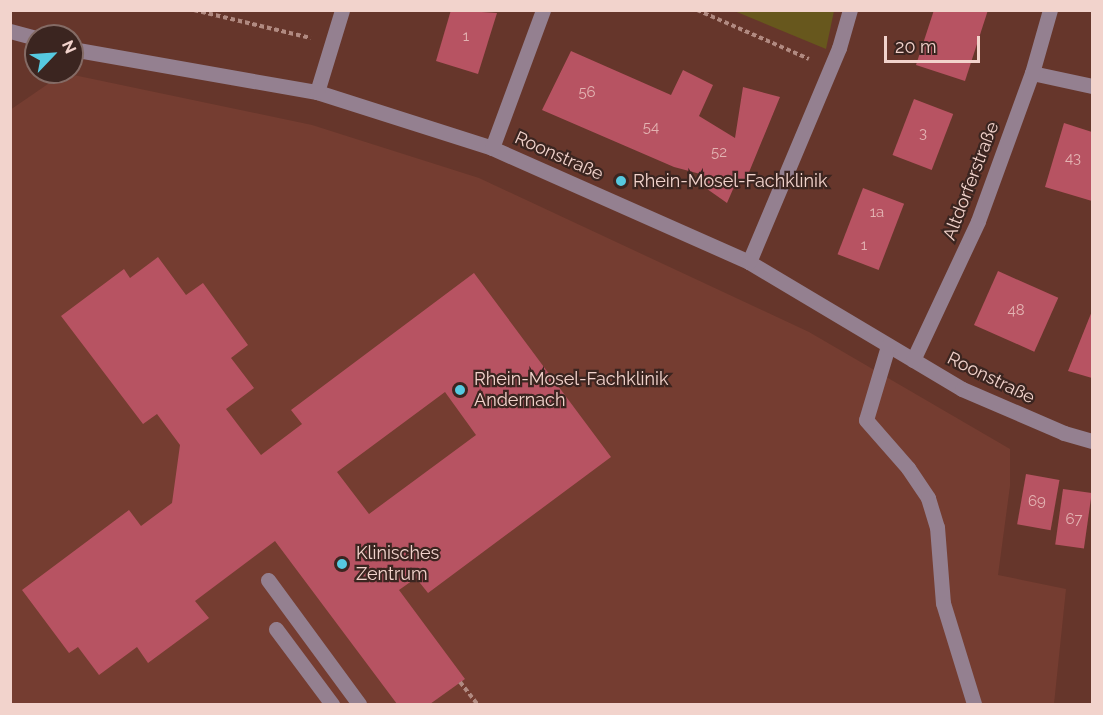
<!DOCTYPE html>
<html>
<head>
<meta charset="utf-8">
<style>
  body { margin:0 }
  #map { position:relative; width:1103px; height:715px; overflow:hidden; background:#66362b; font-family:Raleway,sans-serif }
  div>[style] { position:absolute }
  .built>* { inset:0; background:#753d31 }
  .green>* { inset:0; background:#67571d }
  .building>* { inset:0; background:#b75362; transform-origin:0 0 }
  .path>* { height:4px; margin-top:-2px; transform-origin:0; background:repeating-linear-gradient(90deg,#b18a81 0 4.5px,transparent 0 7.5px) }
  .minor>* { height:15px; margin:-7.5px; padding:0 7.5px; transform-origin:7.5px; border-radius:7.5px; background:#948090 }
  .dots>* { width:16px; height:16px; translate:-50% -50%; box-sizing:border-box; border:3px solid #3b2520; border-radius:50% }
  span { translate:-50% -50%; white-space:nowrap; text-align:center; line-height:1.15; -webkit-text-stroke:4.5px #3b2520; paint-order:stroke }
  .number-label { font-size:15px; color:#e3b3b2 }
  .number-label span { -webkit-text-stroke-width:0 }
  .street-label { font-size:18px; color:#f2d3cc }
  .poi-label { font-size:18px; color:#f2d3cc }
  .left { translate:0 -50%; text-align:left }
  .frame { position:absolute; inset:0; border:12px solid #f2d3cc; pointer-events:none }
  .north { position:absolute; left:24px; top:24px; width:60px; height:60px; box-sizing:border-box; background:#3b2520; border:2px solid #846b65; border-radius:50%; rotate:65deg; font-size:16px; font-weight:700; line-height:24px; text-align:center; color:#f2d3cc }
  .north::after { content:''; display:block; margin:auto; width:21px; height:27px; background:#56c9e0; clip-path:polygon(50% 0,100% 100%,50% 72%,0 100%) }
  .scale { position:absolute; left:884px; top:36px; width:96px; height:27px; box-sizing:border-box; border:3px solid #f2d3cc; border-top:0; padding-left:8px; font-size:18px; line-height:21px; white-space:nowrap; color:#f2d3cc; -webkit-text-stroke:4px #3b2520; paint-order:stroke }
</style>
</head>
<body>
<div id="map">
  <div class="built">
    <div style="clip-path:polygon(64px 73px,312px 125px,479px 178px,809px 332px,1010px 449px,1010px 486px,998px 575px,1066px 589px,1054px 704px,11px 704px,10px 110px)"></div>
  </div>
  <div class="green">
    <div style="clip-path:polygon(732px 10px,834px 10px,834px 11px,826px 49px)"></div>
  </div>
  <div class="building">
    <div style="clip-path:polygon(451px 10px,497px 13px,478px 74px,436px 61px)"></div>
    <div style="clip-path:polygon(934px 10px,988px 10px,965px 81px,916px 65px)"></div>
    <div style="clip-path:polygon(571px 51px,671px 95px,683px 70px,713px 85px,699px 116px,735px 138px,743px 87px,780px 97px,745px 182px,737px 180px,727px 203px,700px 184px,704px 175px,674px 167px,542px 110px)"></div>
    <div style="left:914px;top:99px;width:42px;height:60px;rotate:21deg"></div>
    <div style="clip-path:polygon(1064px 123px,1092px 132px,1092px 201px,1045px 187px)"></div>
    <div style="left:863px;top:188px;width:44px;height:71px;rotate:21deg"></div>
    <div style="clip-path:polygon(evenodd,158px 257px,186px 295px,203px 283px,248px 345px,231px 358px,254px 388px,226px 409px,261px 455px,302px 424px,291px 410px,474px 273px,611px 457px,428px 593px,416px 578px,399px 590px,465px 679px,430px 704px,397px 704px,275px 541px,195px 601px,209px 618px,148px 663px,137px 647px,99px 675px,78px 647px,69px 653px,22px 590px,129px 510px,141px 526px,172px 503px,180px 445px,157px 414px,143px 424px,61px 316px,124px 269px,130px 278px,158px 257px,445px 392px,476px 435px,369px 514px,337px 472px,445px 392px)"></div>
    <div style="left:998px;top:271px;width:66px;height:59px;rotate:24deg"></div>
    <div style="clip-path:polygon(1092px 311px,1092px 378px,1068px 371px)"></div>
    <div style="left:1026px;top:474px;width:34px;height:51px;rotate:10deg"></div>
    <div style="left:1063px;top:489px;width:29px;height:56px;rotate:8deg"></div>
  </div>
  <div class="path">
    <div style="left:194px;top:10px;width:120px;rotate:13.5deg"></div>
    <div style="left:697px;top:10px;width:122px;rotate:23.6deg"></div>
    <div style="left:460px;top:682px;width:28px;rotate:52deg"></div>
  </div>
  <div class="minor">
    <div style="left:10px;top:31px;width:27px;rotate:15deg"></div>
    <div style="left:72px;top:49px;width:249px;rotate:10deg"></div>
    <div style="left:317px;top:92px;width:184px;rotate:17.7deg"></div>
    <div style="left:492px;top:148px;width:281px;rotate:23.9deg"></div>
    <div style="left:749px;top:262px;width:248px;rotate:30.8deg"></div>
    <div style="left:962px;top:389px;width:111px;rotate:23.3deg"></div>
    <div style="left:1064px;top:433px;width:29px;rotate:16deg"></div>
    <div style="left:1032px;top:73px;width:61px;rotate:12.2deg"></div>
    <div style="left:317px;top:92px;width:86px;rotate:-73deg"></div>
    <div style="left:492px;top:148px;width:147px;rotate:-69.7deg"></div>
    <div style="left:749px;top:262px;width:232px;rotate:-67.2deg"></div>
    <div style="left:839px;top:48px;width:40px;rotate:-74deg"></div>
    <div style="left:888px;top:346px;width:77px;rotate:106.6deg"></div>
    <div style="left:866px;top:420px;width:64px;rotate:48.8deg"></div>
    <div style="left:908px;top:468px;width:36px;rotate:56deg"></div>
    <div style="left:928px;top:498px;width:30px;rotate:73deg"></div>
    <div style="left:937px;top:527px;width:76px;rotate:85.5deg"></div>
    <div style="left:943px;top:603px;width:106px;rotate:72.9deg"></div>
    <div style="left:913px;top:360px;width:153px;rotate:-64.9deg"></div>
    <div style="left:978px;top:221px;width:158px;rotate:-70deg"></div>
    <div style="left:1032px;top:73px;width:66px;rotate:-74.1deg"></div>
    <div style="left:268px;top:580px;width:154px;rotate:53.7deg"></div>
    <div style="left:276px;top:629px;width:94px;rotate:53.3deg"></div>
  </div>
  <div class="dots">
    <div style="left:621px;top:181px;background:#56c9e0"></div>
    <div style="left:460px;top:390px;background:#56c9e0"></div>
    <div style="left:342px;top:564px;background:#56c9e0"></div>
  </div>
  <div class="number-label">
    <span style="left:466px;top:37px">1</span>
    <span style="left:587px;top:93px">56</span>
    <span style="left:651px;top:128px">54</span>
    <span style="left:923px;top:134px">3</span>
    <span style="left:719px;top:153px">52</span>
    <span style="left:1073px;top:159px">43</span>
    <span style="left:877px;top:213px">1a</span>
    <span style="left:864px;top:246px">1</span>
    <span style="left:1016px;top:311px">48</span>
    <span style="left:1037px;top:502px">69</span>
    <span style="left:1074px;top:520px">67</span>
  </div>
  <div class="street-label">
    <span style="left:559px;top:156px;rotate:24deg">Roonstraße</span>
    <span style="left:971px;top:181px;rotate:-69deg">Altdorferstraße</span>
    <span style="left:991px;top:378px;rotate:26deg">Roonstraße</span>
  </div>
  <div class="poi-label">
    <span class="left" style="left:633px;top:181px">Rhein-Mosel-Fachklinik</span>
    <span class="left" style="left:474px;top:390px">Rhein-Mosel-Fachklinik<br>Andernach</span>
    <span class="left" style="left:356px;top:564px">Klinisches<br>Zentrum</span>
  </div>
  <div class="frame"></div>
  <div class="north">N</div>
  <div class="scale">20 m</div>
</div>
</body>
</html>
